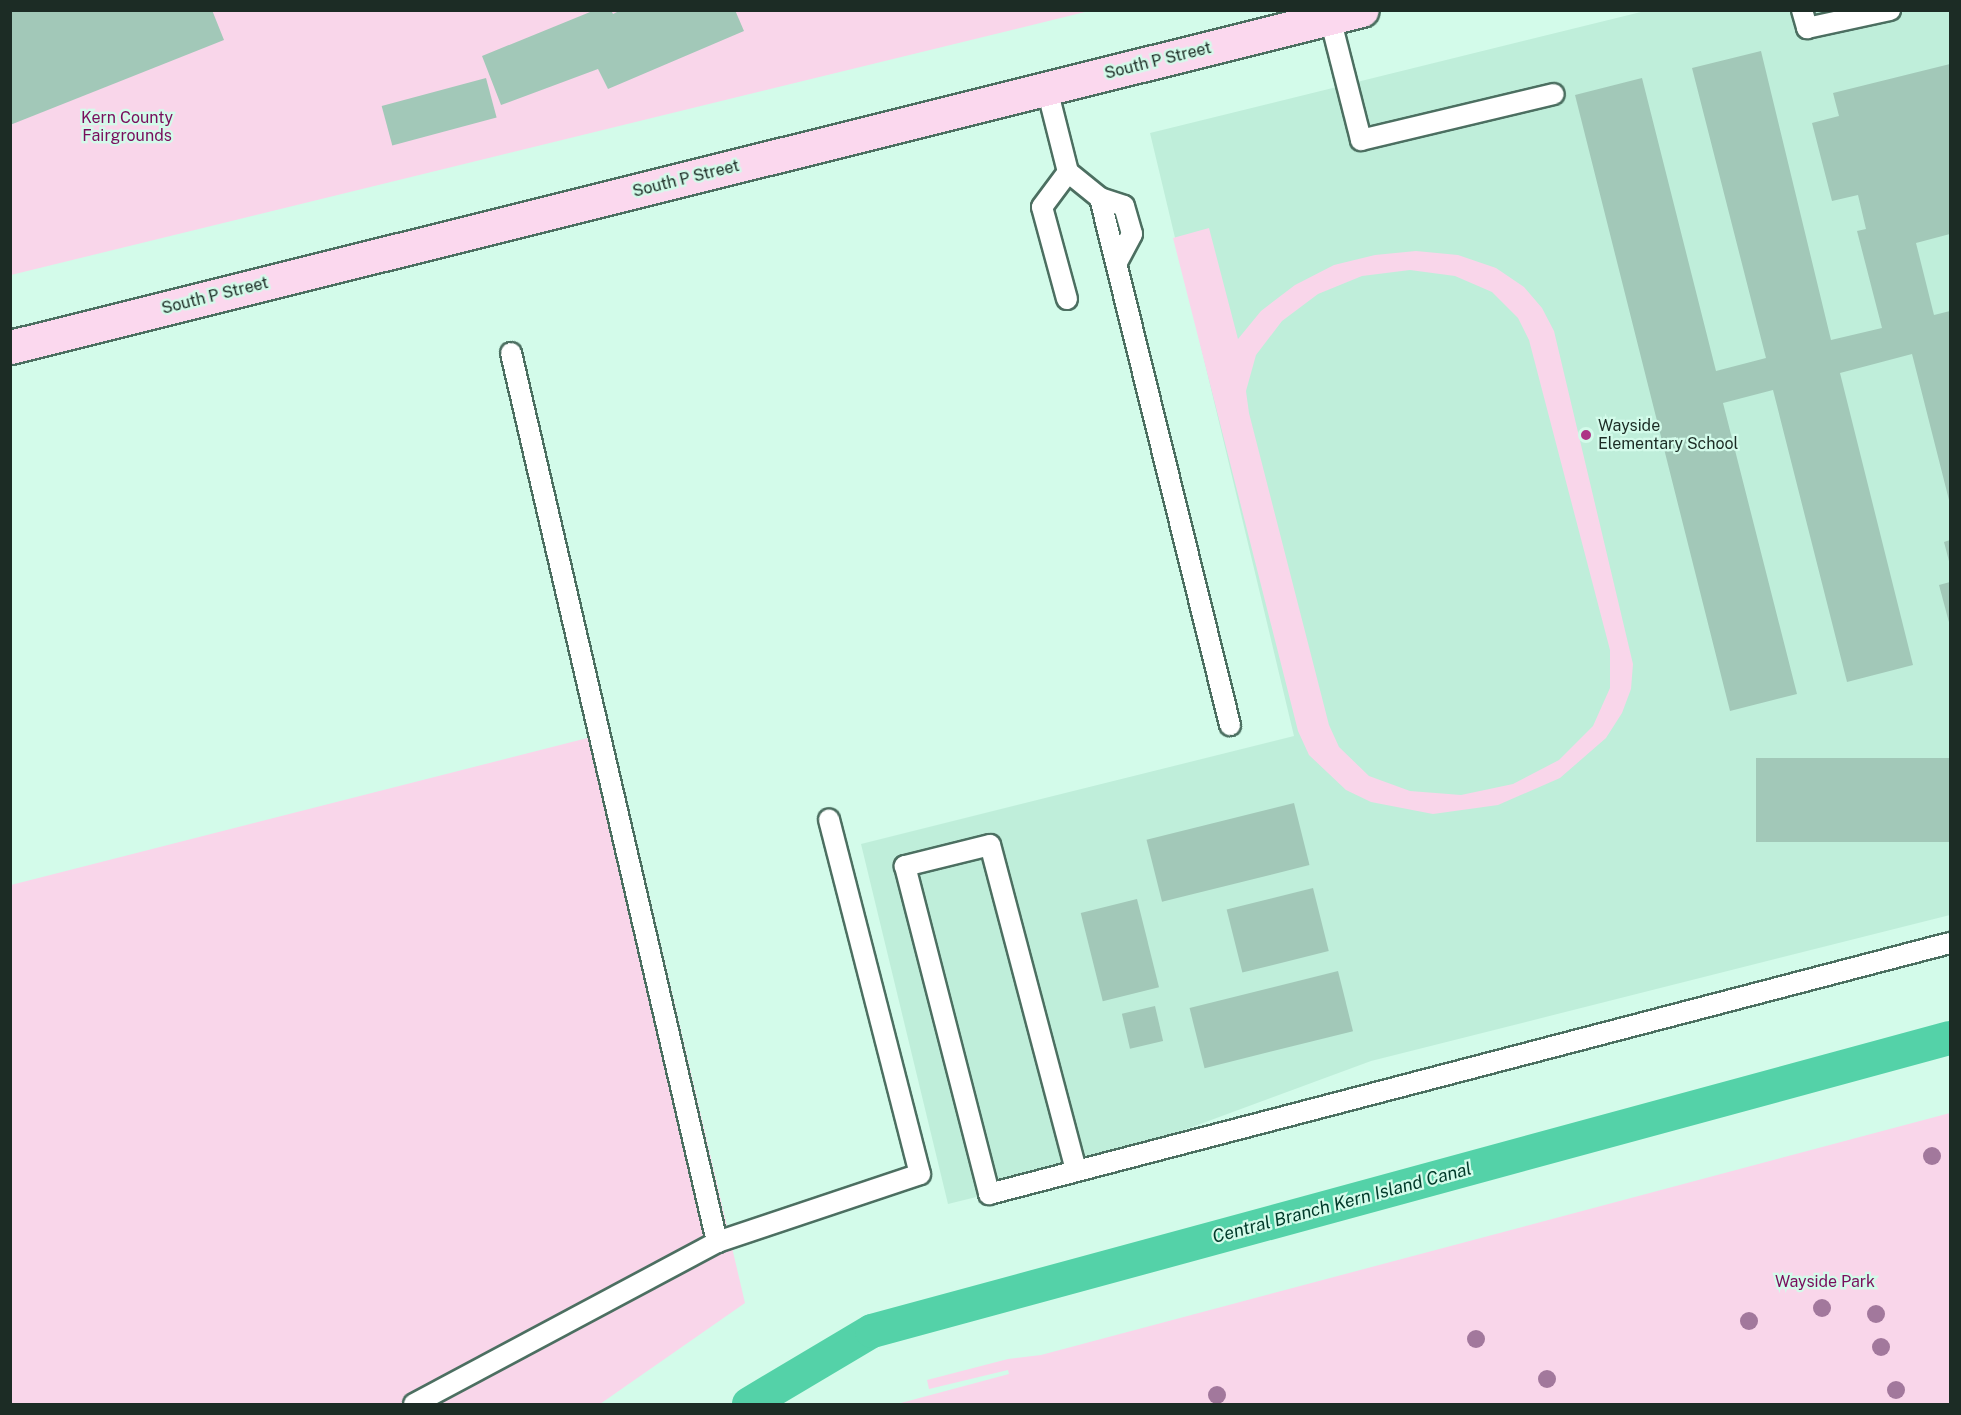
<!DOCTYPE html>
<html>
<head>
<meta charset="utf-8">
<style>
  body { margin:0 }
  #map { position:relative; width:1961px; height:1415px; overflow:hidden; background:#d3fbea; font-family:"Public Sans",sans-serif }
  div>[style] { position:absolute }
  .built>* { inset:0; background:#bfeeda }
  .green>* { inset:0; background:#f9d6ea }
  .canal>* { height:34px; margin:-17px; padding:0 17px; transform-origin:17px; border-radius:17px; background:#54d2a8 }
  .building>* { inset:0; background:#a2c8b8; transform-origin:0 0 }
  .roads { filter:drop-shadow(2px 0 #4c6f61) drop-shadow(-2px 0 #4c6f61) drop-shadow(0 2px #4c6f61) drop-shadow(0 -2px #4c6f61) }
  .lane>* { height:20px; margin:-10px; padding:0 10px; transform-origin:10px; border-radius:10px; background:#fff }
  .secondary>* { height:33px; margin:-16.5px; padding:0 16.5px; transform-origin:16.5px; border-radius:16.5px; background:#fbd8ee }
  .trees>* { width:18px; height:18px; margin:-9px; border-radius:50%; background:#a2789c }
  .dots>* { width:16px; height:16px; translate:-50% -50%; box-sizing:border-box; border:3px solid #d3fbea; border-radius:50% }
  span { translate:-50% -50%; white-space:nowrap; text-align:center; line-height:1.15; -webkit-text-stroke:4.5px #d3fbea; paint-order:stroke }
  .street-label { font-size:16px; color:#1c2c25 }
  .park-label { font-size:16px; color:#790d5c }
  .poi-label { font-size:16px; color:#1c2c25 }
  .left { translate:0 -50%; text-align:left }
  .water-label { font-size:18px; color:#003929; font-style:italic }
  .frame { position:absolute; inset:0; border:12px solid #1c2c25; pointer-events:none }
</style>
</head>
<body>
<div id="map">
  <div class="built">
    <div style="clip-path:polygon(1645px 11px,1950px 11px,1950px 915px,1371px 1061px,1057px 1177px,948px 1204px,861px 844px,1294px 736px,1150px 133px)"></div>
  </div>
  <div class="green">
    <div style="clip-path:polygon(11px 10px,1089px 11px,11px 275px)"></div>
    <div style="clip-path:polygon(evenodd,1209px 228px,1238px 339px,1261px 311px,1295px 285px,1334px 265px,1375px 255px,1416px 251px,1458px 255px,1496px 268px,1524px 287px,1542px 308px,1554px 331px,1633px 664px,1631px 689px,1622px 713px,1606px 738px,1560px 778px,1498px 805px,1433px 814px,1371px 802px,1346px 790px,1309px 755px,1298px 731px,1173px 238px,1209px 228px,1410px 270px,1455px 276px,1492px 292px,1518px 318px,1529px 340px,1610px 650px,1610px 688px,1593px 726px,1559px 760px,1513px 784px,1461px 795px,1410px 791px,1369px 776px,1339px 747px,1329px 725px,1249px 413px,1246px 391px,1256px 355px,1282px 321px,1318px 294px,1362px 276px,1410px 270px)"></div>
    <div style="clip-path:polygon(611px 732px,745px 1303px,600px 1404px,11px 1404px,11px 885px)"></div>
    <div style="clip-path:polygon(1950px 1113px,1950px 1404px,897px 1404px,1009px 1374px,1008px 1370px,929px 1389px,927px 1380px,1008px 1359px,1041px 1355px)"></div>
  </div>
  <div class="canal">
    <div style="left:749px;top:1404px;width:143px;rotate:-30.7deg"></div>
    <div style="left:872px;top:1331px;width:1117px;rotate:-15.21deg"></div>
  </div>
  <div class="building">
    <div style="clip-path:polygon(10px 10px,212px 10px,224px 40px,10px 125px)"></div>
    <div style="clip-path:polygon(595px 10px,611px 10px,613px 14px,621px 10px,735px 10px,744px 31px,608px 89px,598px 69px,501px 105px,482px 56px)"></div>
    <div style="clip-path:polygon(1761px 51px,1831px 340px,1882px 328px,1857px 231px,1866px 229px,1858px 195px,1832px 201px,1812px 123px,1839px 116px,1833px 93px,1950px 64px,1950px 234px,1916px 243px,1934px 315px,1950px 311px,1950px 504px,1912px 354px,1840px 373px,1913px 665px,1847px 682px,1773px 390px,1723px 403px,1797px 694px,1730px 711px,1575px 95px,1642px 78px,1716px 371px,1766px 358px,1692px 68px)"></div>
    <div style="left:486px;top:78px;width:41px;height:108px;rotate:75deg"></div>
    <div style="clip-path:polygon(1950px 540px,1950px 565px,1944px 542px)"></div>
    <div style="clip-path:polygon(1950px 582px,1950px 626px,1939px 585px)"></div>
    <div style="left:1950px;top:758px;width:84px;height:194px;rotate:90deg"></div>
    <div style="left:1294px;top:803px;width:64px;height:152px;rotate:76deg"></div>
    <div style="left:1313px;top:888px;width:65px;height:89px;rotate:76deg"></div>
    <div style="left:1137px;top:899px;width:91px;height:58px;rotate:76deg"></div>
    <div style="left:1338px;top:971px;width:62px;height:153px;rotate:76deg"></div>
    <div style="left:1155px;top:1006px;width:36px;height:34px;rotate:77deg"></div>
  </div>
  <div class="roads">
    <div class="lane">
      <div style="left:1802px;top:10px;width:19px;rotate:74deg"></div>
      <div style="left:1807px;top:28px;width:85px;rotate:-12.2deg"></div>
      <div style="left:1330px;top:18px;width:126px;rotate:75.7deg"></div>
      <div style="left:1361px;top:140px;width:198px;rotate:-13.4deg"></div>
      <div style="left:1047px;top:89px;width:86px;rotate:75.8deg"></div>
      <div style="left:1068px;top:172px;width:41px;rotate:39.1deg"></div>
      <div style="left:1100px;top:198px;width:25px;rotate:18deg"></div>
      <div style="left:1124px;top:206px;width:29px;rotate:74deg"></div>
      <div style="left:1132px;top:234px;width:32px;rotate:118deg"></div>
      <div style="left:1100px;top:198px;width:543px;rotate:76.14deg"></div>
      <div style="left:1067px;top:299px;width:95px;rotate:-105.2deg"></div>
      <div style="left:1042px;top:207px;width:44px;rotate:-53.4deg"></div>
      <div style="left:511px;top:353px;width:913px;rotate:76.95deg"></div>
      <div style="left:1076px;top:1170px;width:336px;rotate:-104.8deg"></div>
      <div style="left:990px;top:845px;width:88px;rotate:166.1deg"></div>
      <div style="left:905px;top:866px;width:339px;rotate:75.6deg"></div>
      <div style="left:989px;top:1194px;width:993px;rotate:-14.64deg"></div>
      <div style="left:414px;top:1404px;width:344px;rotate:-28.1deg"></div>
      <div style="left:717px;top:1242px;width:214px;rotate:-18.5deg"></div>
      <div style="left:920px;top:1174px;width:366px;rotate:-104.4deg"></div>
    </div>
    <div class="secondary">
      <div style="left:10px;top:347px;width:1393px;rotate:-14deg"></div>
    </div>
  </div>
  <div class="trees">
    <div style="left:1932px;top:1156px"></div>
    <div style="left:1822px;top:1308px"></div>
    <div style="left:1876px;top:1314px"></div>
    <div style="left:1749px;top:1321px"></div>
    <div style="left:1476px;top:1339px"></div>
    <div style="left:1881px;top:1347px"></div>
    <div style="left:1547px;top:1379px"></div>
    <div style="left:1896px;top:1390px"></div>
    <div style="left:1217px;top:1395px"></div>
  </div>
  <div class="dots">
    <div style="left:1586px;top:435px;background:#ad3386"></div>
  </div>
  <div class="street-label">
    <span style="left:1158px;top:61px;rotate:-14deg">South P Street</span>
    <span style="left:686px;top:179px;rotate:-14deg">South P Street</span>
    <span style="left:215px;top:296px;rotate:-14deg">South P Street</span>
  </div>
  <div class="park-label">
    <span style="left:127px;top:127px">Kern County<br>Fairgrounds</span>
    <span style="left:1825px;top:1282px">Wayside Park</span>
  </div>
  <div class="poi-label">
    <span class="left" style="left:1598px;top:435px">Wayside<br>Elementary School</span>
  </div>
  <div class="water-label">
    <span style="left:1342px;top:1203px;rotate:-15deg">Central Branch Kern Island Canal</span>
  </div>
  <div class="frame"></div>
</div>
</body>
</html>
